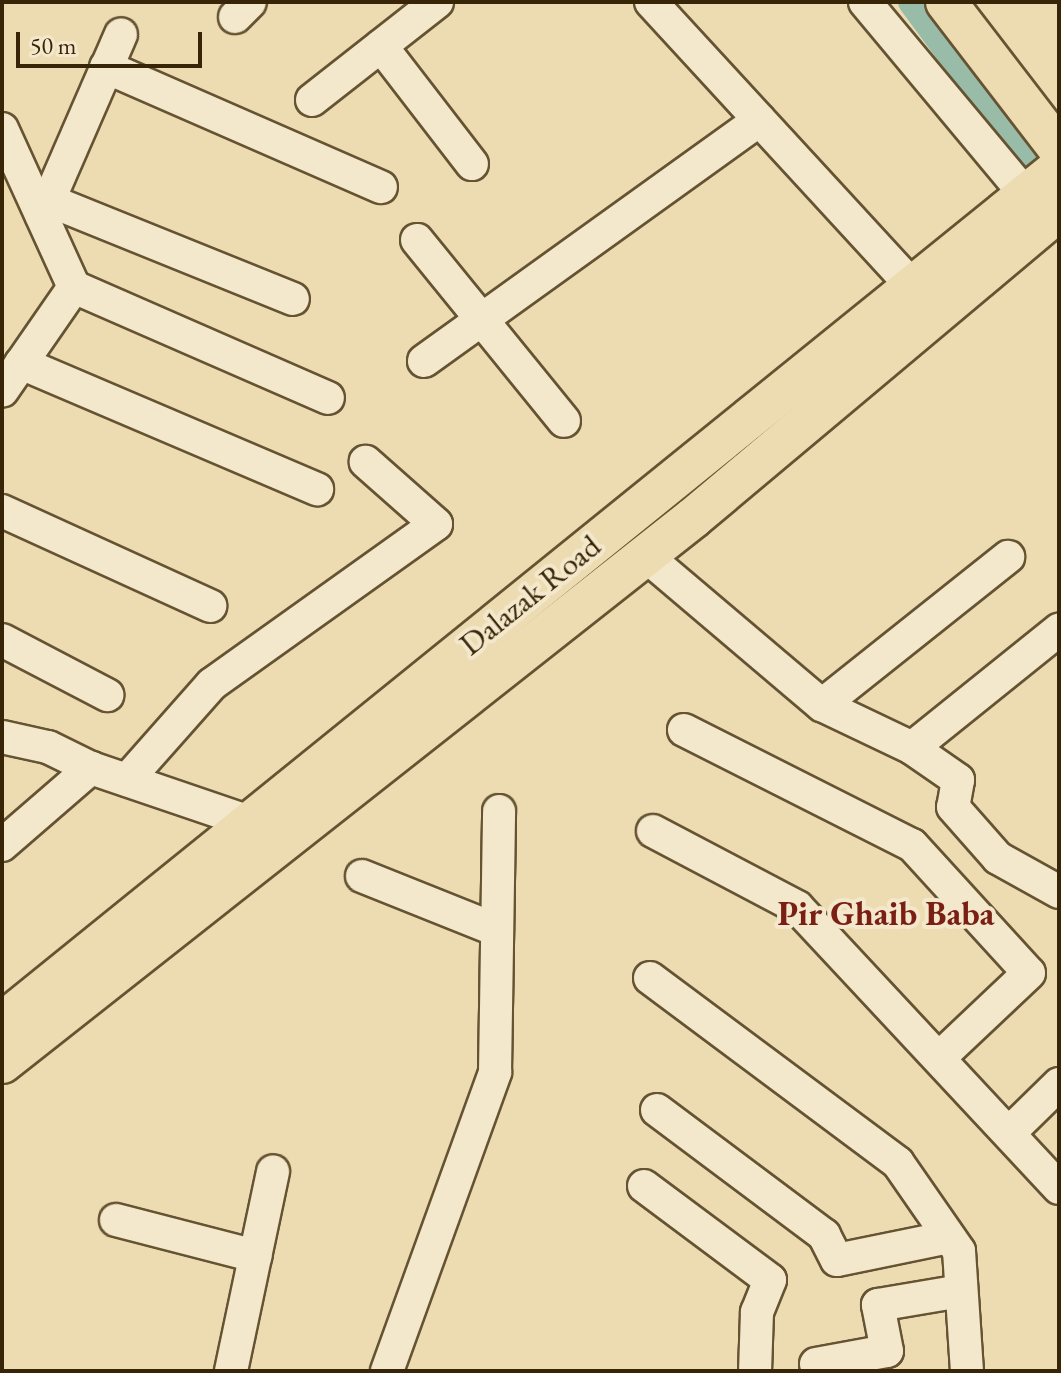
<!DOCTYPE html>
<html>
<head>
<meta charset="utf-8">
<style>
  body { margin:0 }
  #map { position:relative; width:1061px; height:1373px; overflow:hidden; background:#eddcb1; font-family:"EB Garamond",serif }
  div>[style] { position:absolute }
  .canal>* { height:26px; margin:-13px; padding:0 13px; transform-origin:13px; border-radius:13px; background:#99bca9 }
  .roads { filter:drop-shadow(2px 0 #655332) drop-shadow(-2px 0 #655332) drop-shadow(0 2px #655332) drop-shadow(0 -2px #655332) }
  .minor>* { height:32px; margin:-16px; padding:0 16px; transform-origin:16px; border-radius:16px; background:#f3e8cc }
  .major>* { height:40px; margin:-20px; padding:0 20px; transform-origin:20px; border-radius:20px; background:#eddcb1 }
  span { translate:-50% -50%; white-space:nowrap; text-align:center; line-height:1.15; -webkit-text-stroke:8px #f3e8cc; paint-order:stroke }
  .street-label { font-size:32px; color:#382508 }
  .neighbourhood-label { font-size:34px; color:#7a1f14; font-weight:700 }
  .frame { position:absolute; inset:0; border:4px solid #382508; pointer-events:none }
  .scale { position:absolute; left:16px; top:32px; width:186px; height:36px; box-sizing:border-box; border:4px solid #382508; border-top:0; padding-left:10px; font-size:24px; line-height:28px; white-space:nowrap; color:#382508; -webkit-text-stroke:6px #f3e8cc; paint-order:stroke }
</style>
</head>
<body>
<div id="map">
  <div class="canal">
    <div style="left:911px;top:2px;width:236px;rotate:53.6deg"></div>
  </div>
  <div class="roads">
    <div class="minor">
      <div style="left:651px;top:2px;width:384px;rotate:47.4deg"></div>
      <div style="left:865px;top:2px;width:250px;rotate:50.2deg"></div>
      <div style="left:235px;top:17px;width:21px;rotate:-45deg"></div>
      <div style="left:381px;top:46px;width:149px;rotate:52.4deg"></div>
      <div style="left:106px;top:67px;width:300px;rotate:23.6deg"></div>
      <div style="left:312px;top:100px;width:159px;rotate:-38.1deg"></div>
      <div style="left:2px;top:129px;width:174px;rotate:65.5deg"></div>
      <div style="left:74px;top:287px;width:126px;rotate:124.7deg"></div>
      <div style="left:48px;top:200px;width:264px;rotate:22deg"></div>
      <div style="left:42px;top:216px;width:198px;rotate:-66.5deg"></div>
      <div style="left:417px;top:240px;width:233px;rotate:50.9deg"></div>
      <div style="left:74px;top:287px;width:277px;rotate:23.6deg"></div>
      <div style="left:424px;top:361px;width:413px;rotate:-35.7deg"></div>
      <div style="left:21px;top:363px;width:322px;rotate:23.1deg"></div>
      <div style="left:2px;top:511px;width:229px;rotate:24.5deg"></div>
      <div style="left:646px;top:556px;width:231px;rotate:40.3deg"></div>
      <div style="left:822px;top:705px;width:100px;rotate:25.5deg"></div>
      <div style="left:912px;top:748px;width:56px;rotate:34.8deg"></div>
      <div style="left:958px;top:780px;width:27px;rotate:100deg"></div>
      <div style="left:953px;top:807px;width:68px;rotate:48.6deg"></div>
      <div style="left:998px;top:858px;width:70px;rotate:29.1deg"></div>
      <div style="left:2px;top:640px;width:119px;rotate:27.6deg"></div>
      <div style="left:822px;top:705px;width:238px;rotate:-38.5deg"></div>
      <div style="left:684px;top:730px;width:255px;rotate:26.8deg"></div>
      <div style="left:912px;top:845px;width:173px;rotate:47.6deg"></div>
      <div style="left:1029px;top:973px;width:124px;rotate:136.6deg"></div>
      <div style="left:2px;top:737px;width:47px;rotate:12.3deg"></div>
      <div style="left:48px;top:747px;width:48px;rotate:26deg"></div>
      <div style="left:91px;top:768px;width:168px;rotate:18.8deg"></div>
      <div style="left:912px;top:748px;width:189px;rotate:-38.8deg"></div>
      <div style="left:127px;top:780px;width:128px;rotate:-48.5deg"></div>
      <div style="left:212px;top:684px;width:275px;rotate:-35.5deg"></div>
      <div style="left:436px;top:524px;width:94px;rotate:-138.5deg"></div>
      <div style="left:653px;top:831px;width:163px;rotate:27.8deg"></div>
      <div style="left:797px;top:907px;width:384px;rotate:47deg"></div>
      <div style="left:2px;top:845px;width:118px;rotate:-40.9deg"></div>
      <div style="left:362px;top:876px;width:145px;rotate:21.8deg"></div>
      <div style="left:650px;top:978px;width:309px;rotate:36.7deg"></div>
      <div style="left:898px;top:1163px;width:107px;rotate:55.3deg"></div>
      <div style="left:959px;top:1251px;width:120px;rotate:86.2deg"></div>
      <div style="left:657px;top:1110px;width:209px;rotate:36.8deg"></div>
      <div style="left:824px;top:1235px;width:28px;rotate:63deg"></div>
      <div style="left:837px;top:1260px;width:114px;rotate:-11.6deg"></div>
      <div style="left:1009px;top:1133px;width:70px;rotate:-44.4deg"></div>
      <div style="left:644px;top:1186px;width:157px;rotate:36.7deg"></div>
      <div style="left:770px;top:1280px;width:35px;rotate:112deg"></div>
      <div style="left:757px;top:1312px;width:59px;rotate:91.9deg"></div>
      <div style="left:116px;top:1220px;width:144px;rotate:14.5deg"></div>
      <div style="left:816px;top:1364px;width:72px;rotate:-10.4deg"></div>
      <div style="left:887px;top:1351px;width:47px;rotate:-101.1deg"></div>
      <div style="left:878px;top:1305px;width:84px;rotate:-9.6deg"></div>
      <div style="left:231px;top:1371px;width:204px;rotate:-78.1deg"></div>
      <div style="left:387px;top:1371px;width:318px;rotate:-70.1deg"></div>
      <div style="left:495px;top:1072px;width:261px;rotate:-89.1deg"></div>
    </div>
    <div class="major">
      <div style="left:946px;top:2px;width:185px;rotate:52.5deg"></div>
      <div style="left:2px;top:1023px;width:1360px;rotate:-38.97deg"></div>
      <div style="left:2px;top:1063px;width:880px;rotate:-38.26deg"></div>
      <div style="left:693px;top:518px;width:478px;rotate:-40deg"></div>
    </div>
  </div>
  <div class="street-label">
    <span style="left:530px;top:595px;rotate:-39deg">Dalazak Road</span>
  </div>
  <div class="neighbourhood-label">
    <span style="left:886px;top:914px">Pir Ghaib Baba</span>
  </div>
  <div class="frame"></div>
  <div class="scale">50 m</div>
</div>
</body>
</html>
